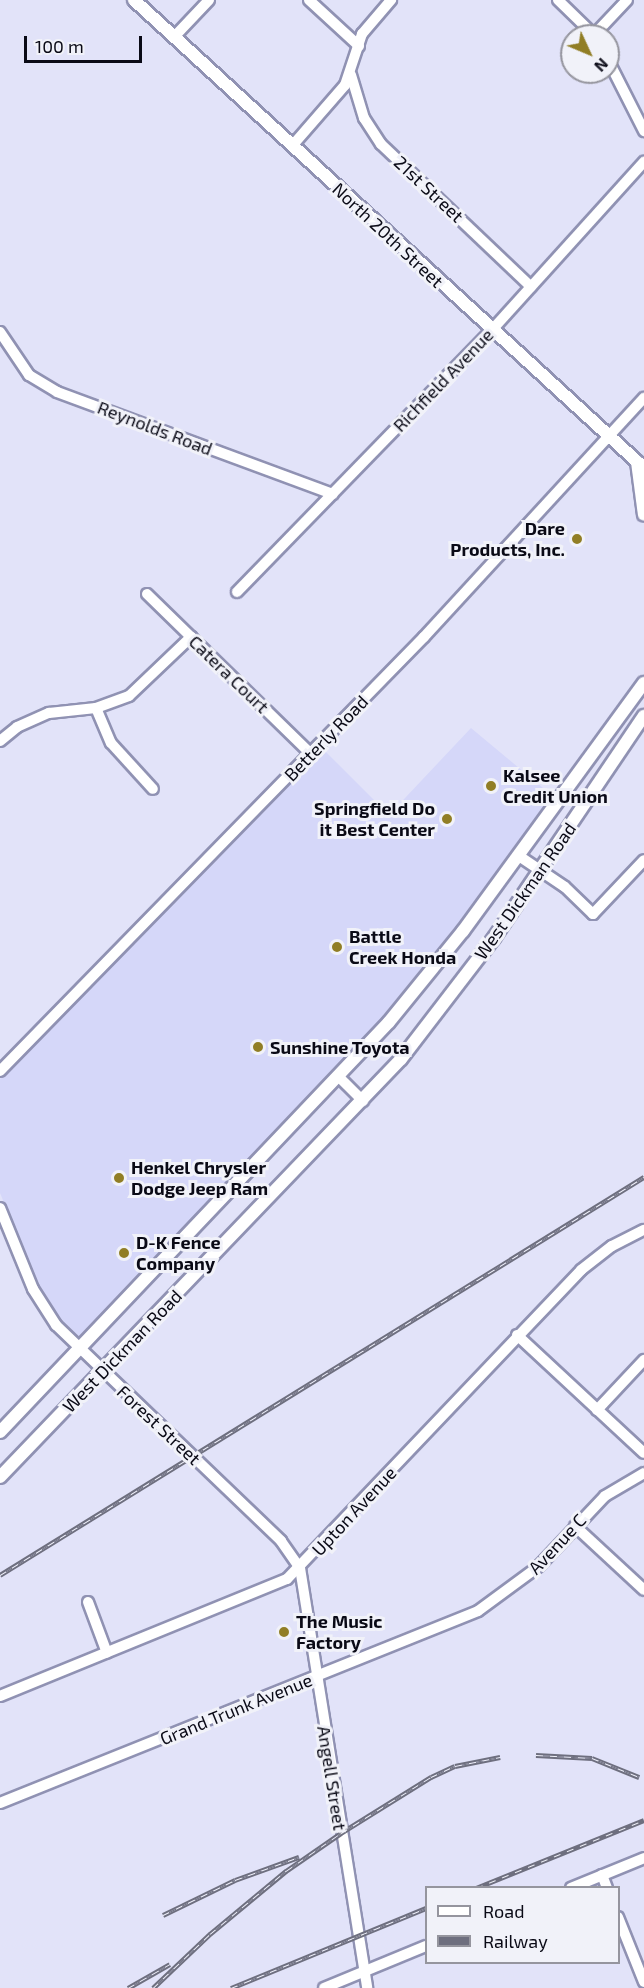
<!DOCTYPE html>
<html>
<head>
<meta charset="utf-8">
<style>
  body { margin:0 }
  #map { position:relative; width:644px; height:1988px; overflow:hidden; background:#e2e3f9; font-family:"Exo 2",sans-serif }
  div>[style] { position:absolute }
  .built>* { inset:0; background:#d5d7f9 }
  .roads { filter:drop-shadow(2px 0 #9092b3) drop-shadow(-2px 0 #9092b3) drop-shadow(0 2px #9092b3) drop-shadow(0 -2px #9092b3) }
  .minor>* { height:10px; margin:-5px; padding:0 5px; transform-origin:5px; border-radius:5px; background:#fff }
  .major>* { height:12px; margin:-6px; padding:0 6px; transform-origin:6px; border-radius:6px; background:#fff }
  .rail>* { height:4.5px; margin-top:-2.25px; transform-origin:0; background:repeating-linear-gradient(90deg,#f1f2f9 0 7px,#6e6f7f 0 14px); box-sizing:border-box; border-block:2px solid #6e6f7f }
  .dots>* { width:16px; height:16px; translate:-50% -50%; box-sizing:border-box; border:3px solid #f1f2f9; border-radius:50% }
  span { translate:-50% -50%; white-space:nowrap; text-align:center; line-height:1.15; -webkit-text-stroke:6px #f1f2f9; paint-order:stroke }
  .street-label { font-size:18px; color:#0a0a16 }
  .poi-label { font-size:18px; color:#0a0a16; font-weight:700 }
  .right { translate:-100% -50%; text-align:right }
  .left { translate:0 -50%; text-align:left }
  .legend { position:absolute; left:425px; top:1886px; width:195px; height:78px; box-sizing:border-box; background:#f1f2f9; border:2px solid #95959e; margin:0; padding:8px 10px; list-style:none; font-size:18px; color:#0a0a16 }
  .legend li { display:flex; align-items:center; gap:12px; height:30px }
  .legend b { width:30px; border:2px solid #95959e }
  .north { position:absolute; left:560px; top:24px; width:60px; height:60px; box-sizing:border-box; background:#f1f2f9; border:2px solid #95959e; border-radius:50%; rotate:134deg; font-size:16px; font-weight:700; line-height:24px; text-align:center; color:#0a0a16 }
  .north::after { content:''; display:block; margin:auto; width:21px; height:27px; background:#917e25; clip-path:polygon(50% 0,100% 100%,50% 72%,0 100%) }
  .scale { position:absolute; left:24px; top:36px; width:118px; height:27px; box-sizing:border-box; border:3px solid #0a0a16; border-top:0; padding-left:8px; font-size:18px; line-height:21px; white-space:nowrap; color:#0a0a16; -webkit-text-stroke:4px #f1f2f9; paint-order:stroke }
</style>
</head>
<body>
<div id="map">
  <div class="built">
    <div style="clip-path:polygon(471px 728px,555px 798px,397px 1007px,83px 1337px,74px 1336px,42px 1295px,0 1193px,0 1079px,323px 749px,389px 815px)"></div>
  </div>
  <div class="roads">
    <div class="minor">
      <div style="left:309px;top:0;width:68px;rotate:42.6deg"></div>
      <div style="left:558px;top:0;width:52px;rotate:44.2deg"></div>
      <div style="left:594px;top:35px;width:48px;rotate:-46.7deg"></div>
      <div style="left:174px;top:37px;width:51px;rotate:-46.6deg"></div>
      <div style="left:608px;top:60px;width:80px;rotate:63.1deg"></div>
      <div style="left:351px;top:75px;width:45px;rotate:73.2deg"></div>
      <div style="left:364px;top:118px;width:31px;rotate:57deg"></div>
      <div style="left:381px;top:144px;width:207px;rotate:43.6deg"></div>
      <div style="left:292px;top:146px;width:81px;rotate:-49deg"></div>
      <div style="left:345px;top:85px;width:54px;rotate:-71.6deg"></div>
      <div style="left:362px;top:34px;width:45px;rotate:-49.5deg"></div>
      <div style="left:0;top:332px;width:52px;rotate:56deg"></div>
      <div style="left:29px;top:375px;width:33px;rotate:31deg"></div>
      <div style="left:57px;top:392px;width:294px;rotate:20.3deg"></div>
      <div style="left:237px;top:592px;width:366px;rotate:-45.8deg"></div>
      <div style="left:492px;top:330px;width:227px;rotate:-47.9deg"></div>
      <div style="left:147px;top:594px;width:229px;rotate:44.3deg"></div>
      <div style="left:96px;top:708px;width:38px;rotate:67deg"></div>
      <div style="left:111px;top:743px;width:62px;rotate:47.6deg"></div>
      <div style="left:0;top:741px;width:22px;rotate:-39deg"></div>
      <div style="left:17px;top:727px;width:35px;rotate:-24deg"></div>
      <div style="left:49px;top:713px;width:47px;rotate:-6.1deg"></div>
      <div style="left:96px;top:708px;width:35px;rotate:-20deg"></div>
      <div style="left:129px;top:696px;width:86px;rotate:-43.6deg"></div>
      <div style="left:519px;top:856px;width:55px;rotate:34deg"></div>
      <div style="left:565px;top:887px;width:39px;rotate:44deg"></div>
      <div style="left:593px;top:914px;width:74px;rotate:-46.6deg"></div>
      <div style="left:0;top:1071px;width:607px;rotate:-45.67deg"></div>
      <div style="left:424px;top:637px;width:325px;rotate:-47.4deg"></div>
      <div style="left:339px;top:1077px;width:34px;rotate:45deg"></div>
      <div style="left:0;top:1208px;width:87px;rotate:67.8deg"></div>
      <div style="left:33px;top:1289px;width:43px;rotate:57.4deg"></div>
      <div style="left:56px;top:1325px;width:312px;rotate:43.8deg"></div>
      <div style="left:281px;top:1541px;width:33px;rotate:55deg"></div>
      <div style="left:300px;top:1568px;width:425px;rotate:80.9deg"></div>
      <div style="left:517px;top:1335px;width:173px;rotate:42.9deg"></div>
      <div style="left:597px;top:1410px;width:69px;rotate:-46.8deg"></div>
      <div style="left:575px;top:1526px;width:94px;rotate:42.8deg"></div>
      <div style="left:88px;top:1602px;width:54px;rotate:69.6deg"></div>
      <div style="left:0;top:1696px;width:310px;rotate:-22.2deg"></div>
      <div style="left:287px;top:1579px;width:427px;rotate:-46.4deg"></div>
      <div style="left:581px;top:1270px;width:39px;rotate:-38deg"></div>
      <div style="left:612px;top:1246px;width:36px;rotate:-27deg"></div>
      <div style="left:0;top:1803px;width:515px;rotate:-21.88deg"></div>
      <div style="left:478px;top:1611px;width:76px;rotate:-36.4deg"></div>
      <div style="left:539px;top:1566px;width:96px;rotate:-46.7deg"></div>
      <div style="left:605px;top:1496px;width:45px;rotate:-30.5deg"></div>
      <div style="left:602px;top:1875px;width:14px;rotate:69deg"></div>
      <div style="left:571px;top:1888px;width:79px;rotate:-22.3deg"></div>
      <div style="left:618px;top:1917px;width:70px;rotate:68.2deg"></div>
      <div style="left:324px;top:1988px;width:110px;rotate:-22.4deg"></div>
    </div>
    <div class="major">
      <div style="left:134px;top:0;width:692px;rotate:42.54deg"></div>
      <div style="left:637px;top:462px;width:53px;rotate:82.5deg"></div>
      <div style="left:0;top:1432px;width:565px;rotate:-46.51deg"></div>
      <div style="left:389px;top:1022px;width:117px;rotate:-50.9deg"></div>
      <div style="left:463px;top:931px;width:307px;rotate:-53.9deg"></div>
      <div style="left:0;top:1477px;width:579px;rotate:-46.19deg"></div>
      <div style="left:401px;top:1059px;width:153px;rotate:-52.5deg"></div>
      <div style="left:494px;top:938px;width:268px;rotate:-56deg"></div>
    </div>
  </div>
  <div class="rail">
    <div style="left:0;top:1575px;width:757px;rotate:-31.72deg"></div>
    <div style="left:536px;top:1755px;width:56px;rotate:3.1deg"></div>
    <div style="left:592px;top:1758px;width:51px;rotate:22deg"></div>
    <div style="left:476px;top:1888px;width:181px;rotate:-22deg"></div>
    <div style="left:163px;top:1915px;width:80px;rotate:-25.9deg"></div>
    <div style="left:235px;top:1880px;width:68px;rotate:-19.8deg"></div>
    <div style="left:128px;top:1988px;width:48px;rotate:-29.7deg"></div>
    <div style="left:153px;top:1988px;width:79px;rotate:-43.5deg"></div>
    <div style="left:210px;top:1934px;width:99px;rotate:-39.7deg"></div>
    <div style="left:286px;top:1871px;width:67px;rotate:-34.6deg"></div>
    <div style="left:341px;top:1833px;width:106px;rotate:-31.9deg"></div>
    <div style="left:431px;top:1777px;width:26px;rotate:-25deg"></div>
    <div style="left:455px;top:1766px;width:46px;rotate:-11.3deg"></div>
    <div style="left:231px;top:1988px;width:211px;rotate:-22.3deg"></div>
  </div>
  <div class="dots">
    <div style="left:577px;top:539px;background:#917e25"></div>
    <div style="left:491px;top:786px;background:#917e25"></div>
    <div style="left:447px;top:819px;background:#917e25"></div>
    <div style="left:337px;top:947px;background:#917e25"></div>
    <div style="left:258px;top:1047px;background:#917e25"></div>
    <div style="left:119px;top:1178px;background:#917e25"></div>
    <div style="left:124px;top:1253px;background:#917e25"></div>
    <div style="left:284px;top:1632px;background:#917e25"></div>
  </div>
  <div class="street-label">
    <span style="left:429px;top:189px;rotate:43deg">21st Street</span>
    <span style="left:388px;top:235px;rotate:43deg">North 20th Street</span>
    <span style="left:443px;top:380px;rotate:-46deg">Richfield Avenue</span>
    <span style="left:155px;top:428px;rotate:21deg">Reynolds Road</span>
    <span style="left:229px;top:674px;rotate:44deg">Catera Court</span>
    <span style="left:326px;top:738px;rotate:-46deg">Betterly Road</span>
    <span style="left:525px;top:891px;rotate:-55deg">West Dickman Road</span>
    <span style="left:122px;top:1351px;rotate:-46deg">West Dickman Road</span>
    <span style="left:159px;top:1425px;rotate:43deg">Forest Street</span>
    <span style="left:354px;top:1511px;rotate:-47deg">Upton Avenue</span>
    <span style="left:557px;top:1544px;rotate:-47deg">Avenue C</span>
    <span style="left:236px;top:1709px;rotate:-22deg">Grand Trunk Avenue</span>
    <span style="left:332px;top:1778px;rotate:81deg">Angell Street</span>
  </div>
  <div class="poi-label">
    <span class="right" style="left:565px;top:539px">Dare<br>Products, Inc.</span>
    <span class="left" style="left:503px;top:786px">Kalsee<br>Credit Union</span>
    <span class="right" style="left:435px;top:819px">Springfield Do<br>it Best Center</span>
    <span class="left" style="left:349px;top:947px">Battle<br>Creek Honda</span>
    <span class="left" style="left:270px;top:1047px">Sunshine Toyota</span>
    <span class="left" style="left:131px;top:1178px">Henkel Chrysler<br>Dodge Jeep Ram</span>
    <span class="left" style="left:136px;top:1253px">D-K Fence<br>Company</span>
    <span class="left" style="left:296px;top:1632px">The Music<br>Factory</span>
  </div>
  <ul class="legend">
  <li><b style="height:8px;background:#fff"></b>Road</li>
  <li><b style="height:8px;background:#6e6f7f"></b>Railway</li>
  </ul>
  <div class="north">N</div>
  <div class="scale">100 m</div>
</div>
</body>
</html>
